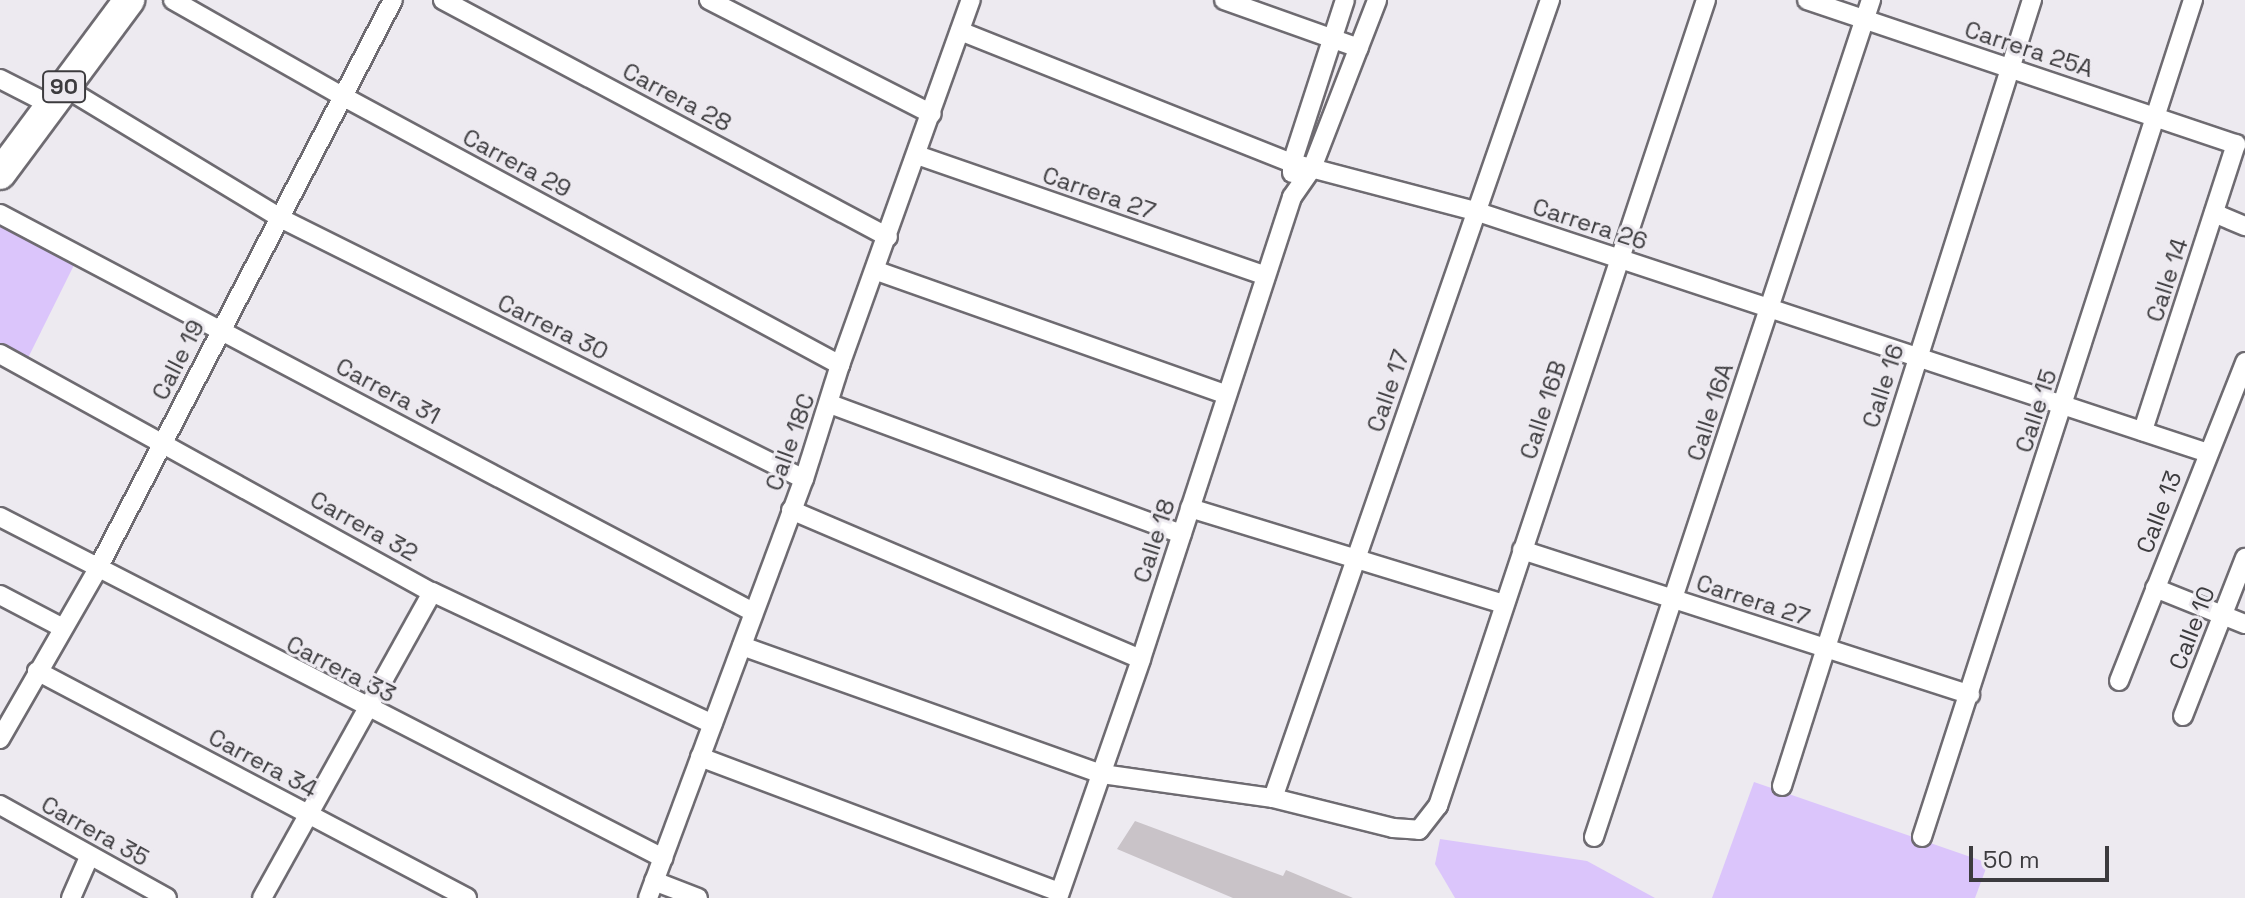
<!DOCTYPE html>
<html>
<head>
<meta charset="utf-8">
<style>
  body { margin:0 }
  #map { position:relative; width:2245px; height:898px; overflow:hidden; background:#edeaf0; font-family:"Space Grotesk",sans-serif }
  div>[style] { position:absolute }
  .green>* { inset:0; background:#dbc5fb }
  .building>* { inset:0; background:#c9c3c8 }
  .roads { filter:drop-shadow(2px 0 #6e6b71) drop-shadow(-2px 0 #6e6b71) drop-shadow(0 2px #6e6b71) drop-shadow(0 -2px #6e6b71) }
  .minor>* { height:18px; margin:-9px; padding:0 9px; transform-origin:9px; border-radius:9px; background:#fff }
  .primary>* { height:30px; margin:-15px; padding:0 15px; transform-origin:15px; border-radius:15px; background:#fff }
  span { translate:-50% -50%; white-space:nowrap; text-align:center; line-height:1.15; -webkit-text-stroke:6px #edeaf0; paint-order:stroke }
  .shield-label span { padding:2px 6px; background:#edeaf0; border:2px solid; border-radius:6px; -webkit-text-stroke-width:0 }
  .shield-label { font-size:22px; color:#3c3b3e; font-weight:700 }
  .street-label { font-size:24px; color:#3c3b3e }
  .scale { position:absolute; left:1969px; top:846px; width:140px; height:36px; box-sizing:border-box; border:4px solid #3c3b3e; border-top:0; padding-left:10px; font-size:24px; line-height:28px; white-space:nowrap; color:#3c3b3e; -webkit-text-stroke:6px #edeaf0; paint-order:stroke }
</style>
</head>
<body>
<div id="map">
  <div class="green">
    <div style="clip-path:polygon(0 220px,76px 261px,25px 364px,0 351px)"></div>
    <div style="clip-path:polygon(1754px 782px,1988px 863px,1975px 898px,1712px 898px)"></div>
    <div style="clip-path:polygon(1440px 839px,1587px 861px,1655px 898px,1455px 898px,1435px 864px)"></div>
  </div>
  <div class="building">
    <div style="clip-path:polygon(1135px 821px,1283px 876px,1286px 870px,1353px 898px,1233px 898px,1117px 849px)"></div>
  </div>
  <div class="roads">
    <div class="minor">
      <div style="left:173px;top:0;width:197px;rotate:29.6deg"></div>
      <div style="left:344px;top:97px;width:564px;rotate:28.38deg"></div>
      <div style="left:443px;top:0;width:504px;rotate:28.04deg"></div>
      <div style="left:709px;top:0;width:250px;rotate:27.1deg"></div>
      <div style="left:1224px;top:0;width:143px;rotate:19.6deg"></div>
      <div style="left:1807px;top:0;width:453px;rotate:18.6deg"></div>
      <div style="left:2236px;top:144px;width:302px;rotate:108deg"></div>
      <div style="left:960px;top:31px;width:357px;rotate:21.7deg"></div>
      <div style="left:1292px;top:163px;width:189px;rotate:14.7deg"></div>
      <div style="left:1475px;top:211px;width:772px;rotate:18.27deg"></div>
      <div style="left:0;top:79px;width:57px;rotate:27deg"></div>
      <div style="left:64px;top:87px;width:253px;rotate:31.2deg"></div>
      <div style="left:280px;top:218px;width:585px;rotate:26.48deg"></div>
      <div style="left:917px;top:155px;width:369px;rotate:19.1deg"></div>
      <div style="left:1292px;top:173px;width:10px;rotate:-90deg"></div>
      <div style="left:1292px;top:163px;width:171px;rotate:-72deg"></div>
      <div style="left:2214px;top:213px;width:34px;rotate:23deg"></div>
      <div style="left:0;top:214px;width:852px;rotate:27.86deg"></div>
      <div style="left:877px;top:271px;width:371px;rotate:19.5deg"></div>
      <div style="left:0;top:354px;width:493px;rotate:28.9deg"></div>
      <div style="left:432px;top:592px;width:310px;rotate:25.2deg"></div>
      <div style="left:830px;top:404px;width:375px;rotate:20.3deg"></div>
      <div style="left:1190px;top:508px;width:328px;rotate:17deg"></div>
      <div style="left:791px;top:510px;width:380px;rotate:23.1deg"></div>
      <div style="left:0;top:517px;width:746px;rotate:27.22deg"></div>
      <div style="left:1522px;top:550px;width:471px;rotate:17.9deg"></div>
      <div style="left:2155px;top:588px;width:97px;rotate:21.8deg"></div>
      <div style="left:0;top:595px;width:69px;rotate:27.7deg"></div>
      <div style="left:742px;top:646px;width:382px;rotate:19.6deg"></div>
      <div style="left:1102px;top:774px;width:173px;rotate:8deg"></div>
      <div style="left:1273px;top:798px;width:124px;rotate:14deg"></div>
      <div style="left:1393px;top:828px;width:26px;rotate:4deg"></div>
      <div style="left:1419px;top:830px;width:31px;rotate:-52deg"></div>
      <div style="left:1438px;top:806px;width:849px;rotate:-71.61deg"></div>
      <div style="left:37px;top:671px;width:486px;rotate:27.8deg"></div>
      <div style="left:2119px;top:681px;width:343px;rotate:-68.4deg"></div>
      <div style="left:2183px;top:716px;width:170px;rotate:-68.6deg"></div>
      <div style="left:0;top:739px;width:195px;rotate:-60.1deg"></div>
      <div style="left:97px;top:570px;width:642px;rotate:-62.56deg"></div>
      <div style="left:700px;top:757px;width:384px;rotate:20.6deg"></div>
      <div style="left:1782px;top:786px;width:825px;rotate:-72.36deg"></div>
      <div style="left:1273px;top:798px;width:845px;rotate:-70.86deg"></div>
      <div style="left:0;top:805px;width:191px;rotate:29.1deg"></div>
      <div style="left:1594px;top:837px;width:882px;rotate:-71.69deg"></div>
      <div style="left:1922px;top:837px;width:880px;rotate:-72.06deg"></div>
      <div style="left:654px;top:881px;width:47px;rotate:21.1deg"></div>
      <div style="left:71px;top:898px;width:45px;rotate:-66.3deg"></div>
      <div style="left:262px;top:898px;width:350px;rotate:-60.9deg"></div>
      <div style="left:648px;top:898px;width:447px;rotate:-69.6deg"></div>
      <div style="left:804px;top:479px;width:120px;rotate:-72.5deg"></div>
      <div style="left:840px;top:365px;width:388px;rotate:-70.3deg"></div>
      <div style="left:1058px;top:898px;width:253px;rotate:-70.8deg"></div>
      <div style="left:1141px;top:659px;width:486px;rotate:-71.9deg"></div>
      <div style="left:1292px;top:197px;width:35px;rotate:-55deg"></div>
      <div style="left:1312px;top:168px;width:180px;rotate:-68.8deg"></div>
    </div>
    <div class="primary">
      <div style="left:0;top:174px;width:217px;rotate:-53.4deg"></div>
    </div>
  </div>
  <div class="shield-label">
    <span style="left:64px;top:87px">90</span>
  </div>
  <div class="street-label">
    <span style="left:2029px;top:49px;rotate:18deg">Carrera 25A</span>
    <span style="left:677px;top:97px;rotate:28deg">Carrera 28</span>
    <span style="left:517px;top:163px;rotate:28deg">Carrera 29</span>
    <span style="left:1099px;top:193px;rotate:19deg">Carrera 27</span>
    <span style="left:1590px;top:224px;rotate:18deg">Carrera 26</span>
    <span style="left:2167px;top:280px;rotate:-72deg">Calle 14</span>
    <span style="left:553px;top:327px;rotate:26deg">Carrera 30</span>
    <span style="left:178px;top:360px;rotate:-63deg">Calle 19</span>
    <span style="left:1883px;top:386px;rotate:-72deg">Calle 16</span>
    <span style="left:388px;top:391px;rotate:28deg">Carrera 31</span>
    <span style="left:1388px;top:391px;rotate:-71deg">Calle 17</span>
    <span style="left:1543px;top:410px;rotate:-72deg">Calle 16B</span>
    <span style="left:2036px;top:411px;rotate:-72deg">Calle 15</span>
    <span style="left:1710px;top:412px;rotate:-72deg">Calle 16A</span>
    <span style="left:790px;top:442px;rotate:-70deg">Calle 18C</span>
    <span style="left:2159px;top:512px;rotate:-69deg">Calle 13</span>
    <span style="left:364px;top:526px;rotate:29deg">Carrera 32</span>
    <span style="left:1154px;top:541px;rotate:-72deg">Calle 18</span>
    <span style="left:1753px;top:600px;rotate:18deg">Carrera 27</span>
    <span style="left:2192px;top:628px;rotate:-69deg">Calle 10</span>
    <span style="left:341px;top:669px;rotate:27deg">Carrera 33</span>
    <span style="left:263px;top:763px;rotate:28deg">Carrera 34</span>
    <span style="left:95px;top:831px;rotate:29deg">Carrera 35</span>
  </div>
  <div class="scale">50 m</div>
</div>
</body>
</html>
